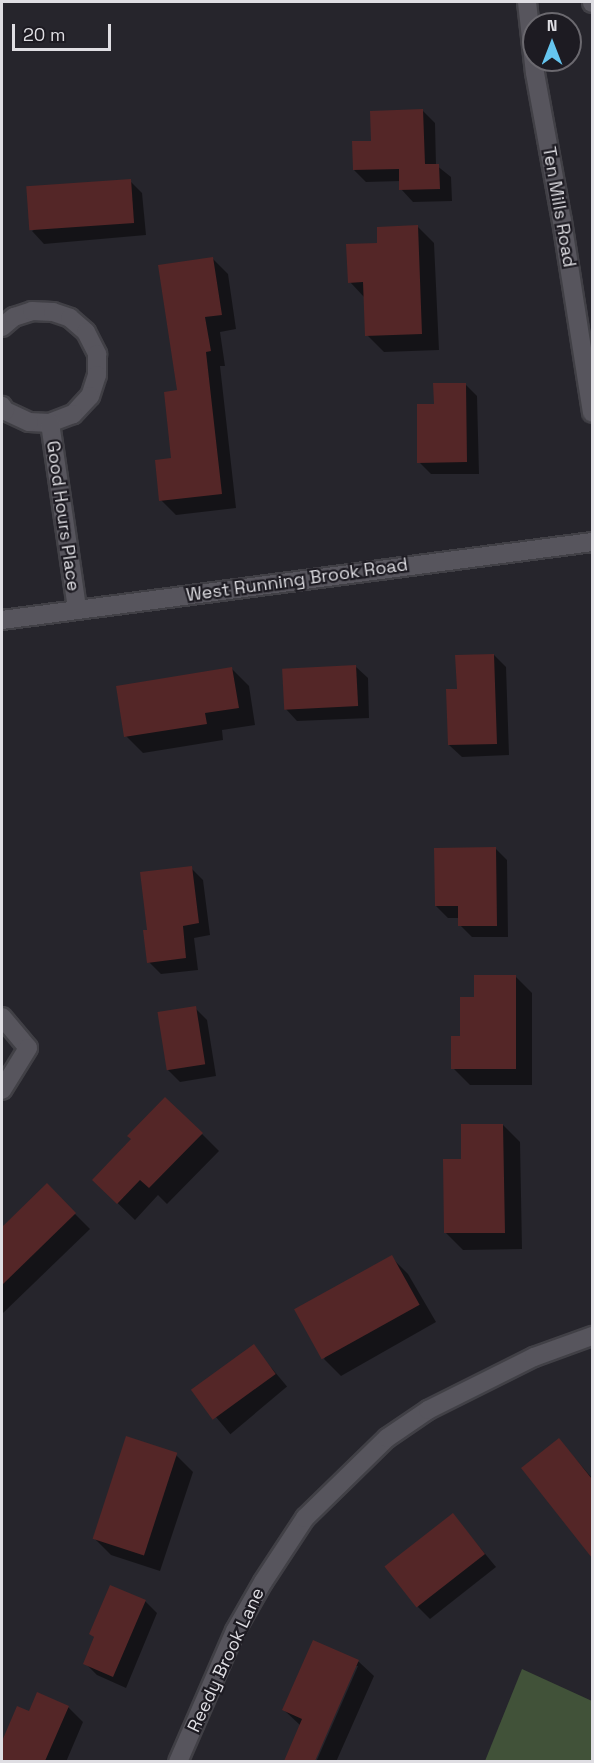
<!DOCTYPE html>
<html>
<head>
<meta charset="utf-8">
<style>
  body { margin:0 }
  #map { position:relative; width:594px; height:1763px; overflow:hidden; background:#26252c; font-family:"Space Grotesk",sans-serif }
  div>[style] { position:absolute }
  .green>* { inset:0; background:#415239 }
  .shadow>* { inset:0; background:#0007; transform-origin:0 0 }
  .building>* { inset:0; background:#542627; transform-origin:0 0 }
  .roads { filter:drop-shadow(2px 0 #414046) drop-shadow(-2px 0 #414046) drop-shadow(0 2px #414046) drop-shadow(0 -2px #414046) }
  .minor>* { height:18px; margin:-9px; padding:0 9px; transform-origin:9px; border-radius:9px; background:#57555d }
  span { translate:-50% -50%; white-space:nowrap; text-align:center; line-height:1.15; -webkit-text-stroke:4.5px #1d1b22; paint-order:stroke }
  .street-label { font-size:18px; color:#dfdee3 }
  .frame { position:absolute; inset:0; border:3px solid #dfdee3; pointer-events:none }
  .north { position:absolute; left:522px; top:12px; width:60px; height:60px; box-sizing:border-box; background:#1d1b22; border:2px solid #6b696f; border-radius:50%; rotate:0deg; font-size:16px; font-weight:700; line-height:24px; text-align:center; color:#dfdee3 }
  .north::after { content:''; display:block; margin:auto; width:21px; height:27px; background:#65c5ef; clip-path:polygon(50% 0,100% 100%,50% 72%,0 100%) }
  .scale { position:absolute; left:12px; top:24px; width:99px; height:27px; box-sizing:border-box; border:3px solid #dfdee3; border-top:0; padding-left:8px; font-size:18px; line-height:21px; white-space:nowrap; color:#dfdee3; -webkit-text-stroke:4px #1d1b22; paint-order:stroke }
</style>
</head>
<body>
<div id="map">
  <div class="green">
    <div style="clip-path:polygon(522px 1669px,592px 1701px,592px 1761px,485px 1761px)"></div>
  </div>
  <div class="shadow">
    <div style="clip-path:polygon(423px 111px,435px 123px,436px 165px,451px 177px,452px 201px,413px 202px,401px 189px,401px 181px,366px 182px,354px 170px)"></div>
    <div style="clip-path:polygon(130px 181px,142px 193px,146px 235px,44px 244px,32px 231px)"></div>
    <div style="clip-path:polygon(417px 226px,434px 243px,439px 350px,384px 352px,367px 335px,365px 298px,350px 282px,379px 245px)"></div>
    <div style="clip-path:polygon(213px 259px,228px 274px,236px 329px,220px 332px,225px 366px,220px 366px,236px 508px,176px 515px,161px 500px,173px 459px,179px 392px)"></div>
    <div style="clip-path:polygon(465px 384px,477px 396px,479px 474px,431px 474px,419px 462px,435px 406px)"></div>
    <div style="clip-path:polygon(494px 655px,506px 667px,509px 755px,462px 757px,449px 745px,458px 690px)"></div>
    <div style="clip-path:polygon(355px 666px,368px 678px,369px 718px,297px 721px,285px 708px)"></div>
    <div style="clip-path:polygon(232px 669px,249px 686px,255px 725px,222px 730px,223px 740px,143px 753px,126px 736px)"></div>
    <div style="clip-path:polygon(495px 848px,507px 860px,508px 937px,472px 937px,460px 925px,460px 918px,448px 918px,436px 906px)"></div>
    <div style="clip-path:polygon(191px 868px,203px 880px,210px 935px,194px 938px,198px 970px,161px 974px,149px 962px,149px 931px)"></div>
    <div style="clip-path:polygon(515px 976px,532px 993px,532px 1085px,470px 1085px,453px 1068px,475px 998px)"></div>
    <div style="clip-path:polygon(195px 1008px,207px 1020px,216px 1076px,180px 1082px,167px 1069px)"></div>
    <div style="clip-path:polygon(503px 1125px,520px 1142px,522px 1249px,463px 1250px,446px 1233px,463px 1160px)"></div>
    <div style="clip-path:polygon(202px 1134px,219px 1151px,167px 1204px,158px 1195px,135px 1220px,94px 1180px)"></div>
    <div style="clip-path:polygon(47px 1186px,90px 1229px,2px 1314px,2px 1229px)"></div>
    <div style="clip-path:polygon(391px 1257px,408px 1274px,436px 1322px,341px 1376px,324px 1359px)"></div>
    <div style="left:253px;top:1346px;width:53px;height:74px;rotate:50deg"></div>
    <div style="clip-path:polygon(559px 1440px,592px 1478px,592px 1551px)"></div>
    <div style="clip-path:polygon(176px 1455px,193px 1472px,160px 1571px,111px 1555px,94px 1538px)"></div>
    <div style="clip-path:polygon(453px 1515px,496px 1567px,430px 1619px,418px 1607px)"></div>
    <div style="clip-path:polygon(145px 1601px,157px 1613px,126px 1688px,97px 1675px,85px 1663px,95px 1638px,91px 1634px)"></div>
    <div style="clip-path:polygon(314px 1642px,359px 1662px,374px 1676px,336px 1762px,316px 1762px,358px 1666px,355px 1666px,313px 1762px,286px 1762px,301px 1726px,284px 1710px)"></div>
    <div style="clip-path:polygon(68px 1707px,83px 1722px,66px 1762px,2px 1762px,2px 1739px,4px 1740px,29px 1713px)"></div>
  </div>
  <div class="building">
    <div style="clip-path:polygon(423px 109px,425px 164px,439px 164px,440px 189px,399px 190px,399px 169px,353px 170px,352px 141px,371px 141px,370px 111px)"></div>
    <div style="left:131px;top:179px;width:44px;height:105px;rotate:86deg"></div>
    <div style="clip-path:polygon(418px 225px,422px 334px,365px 336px,363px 282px,348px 283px,346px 244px,377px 243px,377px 227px)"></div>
    <div style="clip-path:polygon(213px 257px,222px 315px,205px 317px,211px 351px,206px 352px,222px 494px,159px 501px,155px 460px,171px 458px,164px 392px,177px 390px,158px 265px)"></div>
    <div style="clip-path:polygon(433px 383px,466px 383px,467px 462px,417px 463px,417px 404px,434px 404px)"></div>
    <div style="clip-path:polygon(494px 654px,497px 744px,448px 745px,446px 689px,457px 689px,455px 655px)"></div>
    <div style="left:356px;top:665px;width:41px;height:74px;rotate:87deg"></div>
    <div style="clip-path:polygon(232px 667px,239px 708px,205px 713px,207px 724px,124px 737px,116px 686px)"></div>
    <div style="clip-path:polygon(496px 847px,497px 926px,458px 926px,458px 906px,435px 906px,434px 848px)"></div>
    <div style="clip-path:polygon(192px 866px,199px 923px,183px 926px,186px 958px,147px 963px,143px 930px,147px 930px,140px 872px)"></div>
    <div style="clip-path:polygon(474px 975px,516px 975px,516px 1069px,451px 1069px,451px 1036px,460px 1036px,460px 997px,474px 997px)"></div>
    <div style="left:196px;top:1006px;width:59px;height:39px;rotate:81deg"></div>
    <div style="clip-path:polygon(165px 1097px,203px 1133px,149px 1188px,140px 1180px,117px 1204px,92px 1180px,131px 1139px,127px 1136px)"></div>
    <div style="clip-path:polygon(461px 1124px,503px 1124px,505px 1233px,444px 1233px,443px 1159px,461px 1159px)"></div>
    <div style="clip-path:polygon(47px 1183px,76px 1213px,2px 1285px,2px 1227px)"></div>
    <div style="left:392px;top:1255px;width:57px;height:112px;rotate:61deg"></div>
    <div style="left:254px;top:1344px;width:37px;height:78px;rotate:54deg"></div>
    <div style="left:126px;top:1436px;width:54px;height:108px;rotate:18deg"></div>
    <div style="clip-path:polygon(559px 1438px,592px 1479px,592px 1558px,521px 1468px)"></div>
    <div style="left:453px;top:1513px;width:52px;height:87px;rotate:52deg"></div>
    <div style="clip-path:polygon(110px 1585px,146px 1600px,113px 1677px,83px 1664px,94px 1637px,89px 1634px)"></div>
    <div style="clip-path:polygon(313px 1640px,359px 1660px,315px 1761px,284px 1761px,302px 1719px,282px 1710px)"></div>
    <div style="clip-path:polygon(37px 1692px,69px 1706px,45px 1761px,2px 1761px,2px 1741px,17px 1706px,29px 1711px)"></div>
  </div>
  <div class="roads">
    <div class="minor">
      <div style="left:527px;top:2px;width:71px;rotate:83.6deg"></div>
      <div style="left:535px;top:73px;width:150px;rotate:79.7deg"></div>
      <div style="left:562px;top:221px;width:194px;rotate:81.1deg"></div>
      <div style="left:592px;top:2px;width:1px;rotate:90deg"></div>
      <div style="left:2px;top:327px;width:16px;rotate:-40deg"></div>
      <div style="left:14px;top:317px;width:19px;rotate:-18deg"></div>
      <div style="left:32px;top:311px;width:21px;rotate:3deg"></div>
      <div style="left:53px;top:312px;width:18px;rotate:19deg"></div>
      <div style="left:70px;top:318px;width:21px;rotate:41deg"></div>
      <div style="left:86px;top:332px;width:25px;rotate:63deg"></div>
      <div style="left:97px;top:354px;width:21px;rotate:90deg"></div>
      <div style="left:97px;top:375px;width:22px;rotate:108deg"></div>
      <div style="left:90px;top:396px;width:25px;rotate:133deg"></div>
      <div style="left:73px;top:414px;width:25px;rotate:159deg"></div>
      <div style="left:50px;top:423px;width:21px;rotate:-177deg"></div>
      <div style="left:29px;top:422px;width:26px;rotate:-155deg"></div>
      <div style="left:5px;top:411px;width:6px;rotate:-121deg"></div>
      <div style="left:50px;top:423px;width:188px;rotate:81.7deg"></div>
      <div style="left:2px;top:620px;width:595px;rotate:-7.53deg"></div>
      <div style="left:2px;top:1017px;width:40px;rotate:50deg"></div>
      <div style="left:28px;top:1048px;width:49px;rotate:121.8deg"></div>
      <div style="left:178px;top:1762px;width:143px;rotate:-66.5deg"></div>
      <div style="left:235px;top:1631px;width:56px;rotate:-60.3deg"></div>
      <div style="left:263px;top:1582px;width:77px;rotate:-56.7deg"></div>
      <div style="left:305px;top:1518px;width:115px;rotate:-44.3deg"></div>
      <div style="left:387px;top:1438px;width:50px;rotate:-34.3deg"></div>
      <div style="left:428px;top:1410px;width:119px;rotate:-26.6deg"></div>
      <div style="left:534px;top:1357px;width:62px;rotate:-19.9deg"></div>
    </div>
  </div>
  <div class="street-label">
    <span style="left:559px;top:207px;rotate:80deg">Ten Mills Road</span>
    <span style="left:63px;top:516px;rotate:82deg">Good Hours Place</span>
    <span style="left:297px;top:580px;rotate:-8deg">West Running Brook Road</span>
    <span style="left:226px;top:1660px;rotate:-65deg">Reedy Brook Lane</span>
  </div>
  <div class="frame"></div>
  <div class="north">N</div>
  <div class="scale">20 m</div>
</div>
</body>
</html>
